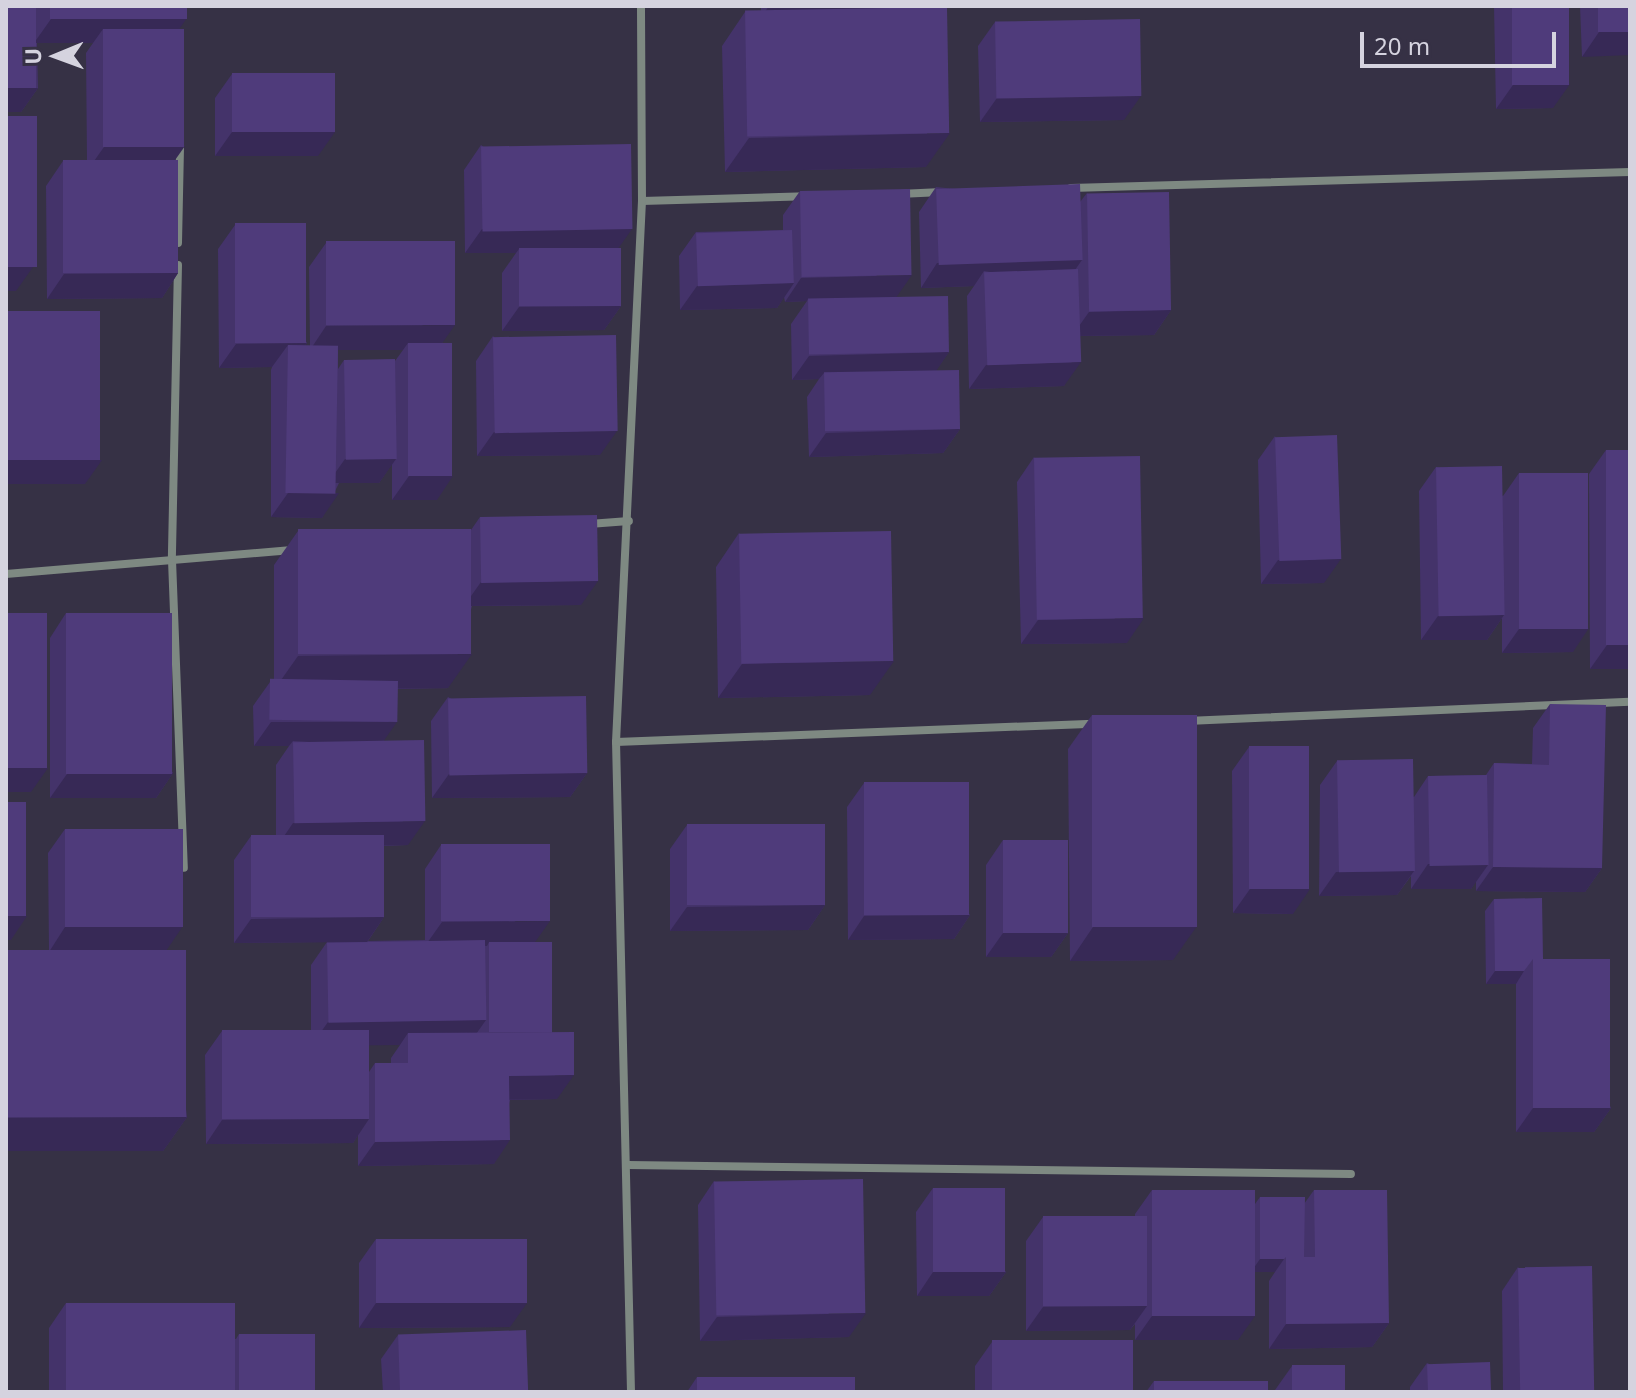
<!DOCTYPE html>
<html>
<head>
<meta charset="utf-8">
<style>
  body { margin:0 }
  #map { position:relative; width:1636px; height:1398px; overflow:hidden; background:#363145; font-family:"Noto Sans",sans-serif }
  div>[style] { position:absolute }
  .street>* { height:8px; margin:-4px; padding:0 4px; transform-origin:4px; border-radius:4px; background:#7e8982 }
  .wall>* { inset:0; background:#44336a }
  .shaded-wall>* { inset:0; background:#372956 }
  .building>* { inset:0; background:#4f3b7b; transform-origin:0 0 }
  span { translate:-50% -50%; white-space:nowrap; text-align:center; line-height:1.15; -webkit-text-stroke:6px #363145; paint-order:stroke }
  .frame { position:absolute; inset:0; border:8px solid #d5d3df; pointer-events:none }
  .north { position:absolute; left:16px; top:16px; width:80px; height:80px; -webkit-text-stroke:6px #363145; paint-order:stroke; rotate:269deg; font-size:22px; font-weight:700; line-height:32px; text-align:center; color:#d5d3df }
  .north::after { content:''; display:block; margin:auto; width:28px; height:36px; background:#d5d3df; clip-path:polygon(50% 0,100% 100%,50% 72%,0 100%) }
  .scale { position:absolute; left:1360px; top:32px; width:196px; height:36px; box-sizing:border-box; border:4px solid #d5d3df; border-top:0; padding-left:10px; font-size:24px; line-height:28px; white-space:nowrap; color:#d5d3df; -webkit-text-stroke:6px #363145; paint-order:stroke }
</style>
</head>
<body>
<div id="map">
  <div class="street">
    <div style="left:1071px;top:188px;width:559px;rotate:-1.64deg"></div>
    <div style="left:899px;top:194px;width:43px;rotate:-2.7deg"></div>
    <div style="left:642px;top:201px;width:164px;rotate:-1.7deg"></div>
    <div style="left:178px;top:243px;width:98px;rotate:-88.8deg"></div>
    <div style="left:178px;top:265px;width:295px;rotate:91.2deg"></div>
    <div style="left:172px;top:560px;width:308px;rotate:87.8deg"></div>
    <div style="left:589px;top:524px;width:40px;rotate:-4.3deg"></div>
    <div style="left:6px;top:574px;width:287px;rotate:-4.8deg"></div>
    <div style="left:1187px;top:721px;width:443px;rotate:-2.5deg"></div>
    <div style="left:616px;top:742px;width:478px;rotate:-2.2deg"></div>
    <div style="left:628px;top:1165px;width:723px;rotate:0.71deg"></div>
    <div style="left:631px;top:1392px;width:650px;rotate:-91.32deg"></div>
    <div style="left:616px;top:742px;width:542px;rotate:-87.25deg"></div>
    <div style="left:642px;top:201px;width:195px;rotate:-90.3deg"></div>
  </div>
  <div class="wall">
    <div style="clip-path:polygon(6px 6px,187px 6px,179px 29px,175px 160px,178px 273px,162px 298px,47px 299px,46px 186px,63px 161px,87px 161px,86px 53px,93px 43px,37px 43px,38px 88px,21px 112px)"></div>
    <div style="clip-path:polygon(761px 6px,932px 6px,931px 8px,926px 167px,725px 172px,722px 46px,745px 12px,761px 11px)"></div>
    <div style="clip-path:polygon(1494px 6px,1569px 6px,1553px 108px,1496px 109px)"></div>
    <div style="clip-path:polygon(1580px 6px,1630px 6px,1582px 57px)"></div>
    <div style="clip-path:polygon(995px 22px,1124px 120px,980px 122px,978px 46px)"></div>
    <div style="clip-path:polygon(232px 74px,318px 156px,215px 156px,215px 98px)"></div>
    <div style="clip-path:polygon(481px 145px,618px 248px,621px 306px,604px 330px,502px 331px,502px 273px,516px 253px,465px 253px,464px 170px)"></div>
    <div style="clip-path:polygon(936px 187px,1080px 202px,1087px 193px,1171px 310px,1154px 335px,1080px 336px,1064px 386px,969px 389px,967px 296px,974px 286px,921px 288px,919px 212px)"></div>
    <div style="clip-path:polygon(800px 191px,896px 297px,949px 352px,936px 370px,960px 429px,943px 453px,809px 457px,807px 397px,819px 379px,792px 380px,791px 324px,807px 301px,785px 302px,784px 297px,777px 308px,680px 310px,679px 256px,696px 232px,783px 230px,783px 215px)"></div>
    <div style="clip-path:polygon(evenodd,235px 225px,307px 343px,305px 346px,310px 346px,309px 267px,326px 243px,443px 343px,437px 500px,392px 500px,392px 464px,379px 483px,339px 483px,322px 518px,271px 517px,271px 370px,272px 367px,219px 368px,218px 249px,235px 225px,338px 350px,403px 350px,395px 361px,344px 360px,338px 369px,338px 350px)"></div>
    <div style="clip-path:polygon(493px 336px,600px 455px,477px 456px,476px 361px)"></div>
    <div style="clip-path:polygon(1275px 436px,1324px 583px,1261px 584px,1258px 460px)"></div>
    <div style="clip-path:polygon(1606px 450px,1630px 669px,1590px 669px,1589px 474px)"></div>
    <div style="clip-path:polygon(1034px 457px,1127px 643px,1021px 644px,1017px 482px)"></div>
    <div style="clip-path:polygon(1436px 467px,1503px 496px,1519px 473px,1573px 652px,1502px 653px,1502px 618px,1487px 640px,1421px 640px,1419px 491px)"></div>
    <div style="clip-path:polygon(evenodd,480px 517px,581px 605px,472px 606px,448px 688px,397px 689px,384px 740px,408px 845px,384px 846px,384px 917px,368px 941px,425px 940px,425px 869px,441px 845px,535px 942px,552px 1032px,557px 1099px,510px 1100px,494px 1164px,358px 1166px,358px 1135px,353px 1143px,206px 1144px,205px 1055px,222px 1031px,311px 1030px,311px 965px,327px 942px,234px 943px,234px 860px,251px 836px,276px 836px,276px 765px,289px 746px,254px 746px,253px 706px,270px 682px,274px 682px,274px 565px,298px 531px,471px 530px,480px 517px,369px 1045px,400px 1045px,391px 1058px,391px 1063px,375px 1063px,369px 1072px,369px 1045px)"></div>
    <div style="clip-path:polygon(739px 533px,870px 695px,718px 698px,716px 567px)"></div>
    <div style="clip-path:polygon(66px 613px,173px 773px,156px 798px,50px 798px,50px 638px)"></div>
    <div style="clip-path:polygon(448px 697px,587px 773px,570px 797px,432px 798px,431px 721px)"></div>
    <div style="clip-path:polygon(1550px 704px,1602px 868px,1585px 892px,1476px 891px,1476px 881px,1471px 889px,1411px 889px,1411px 876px,1397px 895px,1319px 896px,1320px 785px,1337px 761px,1414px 797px,1428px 776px,1486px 775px,1494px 763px,1532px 764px,1533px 728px)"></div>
    <div style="clip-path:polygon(1092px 715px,1173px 960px,1070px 961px,1068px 749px)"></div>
    <div style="clip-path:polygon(1249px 747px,1293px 914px,1233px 913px,1232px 771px)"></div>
    <div style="clip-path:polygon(864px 783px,970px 915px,954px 939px,848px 940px,847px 807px)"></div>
    <div style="clip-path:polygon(687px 825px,825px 905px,808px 930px,670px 931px,670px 849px)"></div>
    <div style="clip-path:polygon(65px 829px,167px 950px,187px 1117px,163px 1151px,6px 1151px,6px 952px,49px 951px,48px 853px)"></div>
    <div style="clip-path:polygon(1003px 840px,1068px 933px,1051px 957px,986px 957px,986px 865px)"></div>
    <div style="clip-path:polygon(1494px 899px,1543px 959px,1611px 1108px,1594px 1132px,1516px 1132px,1516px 984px,1486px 984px,1485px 911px)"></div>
    <div style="clip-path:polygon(714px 1181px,849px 1337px,700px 1341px,698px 1205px)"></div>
    <div style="clip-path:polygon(933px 1188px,1006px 1272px,989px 1296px,917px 1296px,916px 1212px)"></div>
    <div style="clip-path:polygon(1152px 1190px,1255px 1204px,1260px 1197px,1304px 1204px,1314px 1190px,1389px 1323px,1372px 1347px,1269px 1349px,1269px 1281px,1275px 1272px,1255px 1272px,1238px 1340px,1135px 1340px,1135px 1324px,1130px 1330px,1026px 1331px,1026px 1241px,1043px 1217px,1135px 1216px,1135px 1214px)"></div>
    <div style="clip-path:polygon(376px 1239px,510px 1327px,359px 1328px,359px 1263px)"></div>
    <div style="clip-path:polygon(1518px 1267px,1594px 1392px,1503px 1392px,1502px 1291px)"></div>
    <div style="clip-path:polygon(66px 1303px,236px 1339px,239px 1334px,315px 1392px,49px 1392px,49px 1328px)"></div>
    <div style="clip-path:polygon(398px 1335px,528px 1392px,383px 1392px,381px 1359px)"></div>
    <div style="clip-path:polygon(992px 1342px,1133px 1392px,975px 1392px,975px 1366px)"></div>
    <div style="clip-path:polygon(1427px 1363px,1491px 1392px,1410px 1392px,1410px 1387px)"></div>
    <div style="clip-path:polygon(1292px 1366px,1345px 1392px,1275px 1392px,1275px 1390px)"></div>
    <div style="clip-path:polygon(697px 1377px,855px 1392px,687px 1392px)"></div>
    <div style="clip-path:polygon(1154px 1381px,1268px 1392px,1146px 1392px)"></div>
  </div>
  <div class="shaded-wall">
    <div style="clip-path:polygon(769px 6px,932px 6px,928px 13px,761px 17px)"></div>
    <div style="clip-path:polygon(187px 18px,170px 42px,103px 29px,93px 43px,34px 43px,51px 19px)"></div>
    <div style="clip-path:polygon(1599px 32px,1630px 32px,1630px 55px,1582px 57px)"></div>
    <div style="clip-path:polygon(1570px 84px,1553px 108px,1496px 109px,1513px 85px)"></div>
    <div style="clip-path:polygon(6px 88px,38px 88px,21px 112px,6px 112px)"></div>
    <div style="clip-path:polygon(1141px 96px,1124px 120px,980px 122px,997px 98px)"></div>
    <div style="clip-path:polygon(232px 132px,335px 132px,318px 156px,215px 156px)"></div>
    <div style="clip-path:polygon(950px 133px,926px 167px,725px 172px,749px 138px)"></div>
    <div style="clip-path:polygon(185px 146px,168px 170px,87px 171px,104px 147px)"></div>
    <div style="clip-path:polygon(482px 229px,632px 229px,615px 253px,519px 249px,516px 253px,465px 253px)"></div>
    <div style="clip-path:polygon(1082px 260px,1065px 284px,984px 271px,974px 286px,921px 288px,937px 263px)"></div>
    <div style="clip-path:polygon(6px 267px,33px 267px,16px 291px,6px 291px)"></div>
    <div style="clip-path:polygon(178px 273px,162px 298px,47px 299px,64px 274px)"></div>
    <div style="clip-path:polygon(912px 275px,895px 299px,808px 299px,807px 301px,785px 302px,801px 278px)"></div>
    <div style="clip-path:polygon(794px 283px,777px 308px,680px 310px,697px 286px)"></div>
    <div style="clip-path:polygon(621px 306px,604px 330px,502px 331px,519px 307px)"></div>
    <div style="clip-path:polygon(1171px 310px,1154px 335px,1072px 336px,1089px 312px)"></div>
    <div style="clip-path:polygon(455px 325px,438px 349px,408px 343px,403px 350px,310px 350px,326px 326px)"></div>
    <div style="clip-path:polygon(307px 343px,290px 367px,288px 345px,272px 367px,219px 368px,236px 344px)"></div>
    <div style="clip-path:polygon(949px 352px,932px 377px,824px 373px,819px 379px,792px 380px,809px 356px)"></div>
    <div style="clip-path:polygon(1081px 362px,1064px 386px,969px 389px,986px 365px)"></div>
    <div style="clip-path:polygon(960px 429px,943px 453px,809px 457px,826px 433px)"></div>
    <div style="clip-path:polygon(617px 431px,600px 455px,477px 456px,494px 432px)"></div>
    <div style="clip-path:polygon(345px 459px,396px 459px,379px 483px,328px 483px)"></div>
    <div style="clip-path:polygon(6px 460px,102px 460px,85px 484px,6px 484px)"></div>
    <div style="clip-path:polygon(409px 476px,453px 476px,437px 500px,392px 500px)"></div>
    <div style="clip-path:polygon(288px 493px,339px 493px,322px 518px,271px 517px)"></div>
    <div style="clip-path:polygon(1341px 559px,1324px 583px,1261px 584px,1278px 560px)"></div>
    <div style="clip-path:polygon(598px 581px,581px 605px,464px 606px,481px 582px)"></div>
    <div style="clip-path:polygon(1504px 615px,1487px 640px,1421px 640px,1438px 616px)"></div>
    <div style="clip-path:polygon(1144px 618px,1127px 643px,1021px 644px,1038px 620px)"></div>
    <div style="clip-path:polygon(1589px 628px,1573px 652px,1502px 653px,1519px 629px)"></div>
    <div style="clip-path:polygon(1607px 645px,1630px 645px,1630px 669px,1590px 669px)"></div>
    <div style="clip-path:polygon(472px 654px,448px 688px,274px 690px,298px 656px)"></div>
    <div style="clip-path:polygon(894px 661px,870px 695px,718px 698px,742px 664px)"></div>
    <div style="clip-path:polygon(271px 722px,397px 722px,380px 746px,293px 741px,289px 746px,254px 746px)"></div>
    <div style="clip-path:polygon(6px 768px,48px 768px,31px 792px,6px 792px)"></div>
    <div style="clip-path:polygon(173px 773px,156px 798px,50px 798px,67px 774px)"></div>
    <div style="clip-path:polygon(587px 773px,570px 797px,432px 798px,449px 774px)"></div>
    <div style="clip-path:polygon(425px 821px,408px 845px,276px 848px,293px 823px)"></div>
    <div style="clip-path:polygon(1428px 864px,1488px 865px,1471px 889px,1411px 889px)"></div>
    <div style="clip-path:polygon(1493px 867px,1602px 868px,1585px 892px,1476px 891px)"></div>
    <div style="clip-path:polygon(1414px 871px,1397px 895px,1319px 896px,1336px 872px)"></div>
    <div style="clip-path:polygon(1250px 889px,1310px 889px,1293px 914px,1233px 913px)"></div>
    <div style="clip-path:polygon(825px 905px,808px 930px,670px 931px,687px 907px)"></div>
    <div style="clip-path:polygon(970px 915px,954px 939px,848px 940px,864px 916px)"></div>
    <div style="clip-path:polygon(6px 916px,27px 916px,11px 940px,6px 940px)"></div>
    <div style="clip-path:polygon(384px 917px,367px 942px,234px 943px,251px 919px)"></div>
    <div style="clip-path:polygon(550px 921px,533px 945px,489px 942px,487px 946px,425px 946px,442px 922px)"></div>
    <div style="clip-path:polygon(183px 926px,166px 951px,49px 952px,65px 927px)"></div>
    <div style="clip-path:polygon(1197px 926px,1173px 960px,1070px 961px,1093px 927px)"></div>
    <div style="clip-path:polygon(1003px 933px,1068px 933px,1051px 957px,986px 957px)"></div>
    <div style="clip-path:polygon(1495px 971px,1524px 971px,1516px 984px,1486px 984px)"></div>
    <div style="clip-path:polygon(486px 1020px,469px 1044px,408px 1033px,400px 1045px,311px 1046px,328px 1022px)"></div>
    <div style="clip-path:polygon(574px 1075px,557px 1099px,492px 1100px,509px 1076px)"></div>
    <div style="clip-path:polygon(1533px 1108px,1611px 1108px,1594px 1132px,1516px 1132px)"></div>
    <div style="clip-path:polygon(187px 1117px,163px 1151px,6px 1151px,6px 1118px)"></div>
    <div style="clip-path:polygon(369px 1119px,353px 1143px,206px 1144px,222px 1120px)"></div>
    <div style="clip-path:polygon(510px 1140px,494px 1164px,358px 1166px,375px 1142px)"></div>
    <div style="clip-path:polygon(1260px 1259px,1284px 1259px,1275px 1272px,1251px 1272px)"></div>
    <div style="clip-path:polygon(933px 1272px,1006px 1272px,989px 1296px,917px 1296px)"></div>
    <div style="clip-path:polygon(376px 1303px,527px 1303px,510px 1327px,359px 1328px)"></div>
    <div style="clip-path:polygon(1147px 1306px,1130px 1330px,1026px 1331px,1043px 1307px)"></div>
    <div style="clip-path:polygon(866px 1313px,849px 1337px,700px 1341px,717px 1317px)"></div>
    <div style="clip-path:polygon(1152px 1316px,1255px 1316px,1238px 1340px,1135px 1340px)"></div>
    <div style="clip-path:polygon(1389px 1323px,1372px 1347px,1269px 1349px,1286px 1324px)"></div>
  </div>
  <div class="building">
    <div style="left:6px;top:6px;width:30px;height:82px"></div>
    <div style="left:50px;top:6px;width:137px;height:13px"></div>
    <div style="left:1512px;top:6px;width:57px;height:79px"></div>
    <div style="left:1598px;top:6px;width:32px;height:26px"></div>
    <div style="left:947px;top:7px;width:126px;height:202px;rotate:89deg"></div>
    <div style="left:1140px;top:19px;width:77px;height:145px;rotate:89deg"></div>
    <div style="left:103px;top:29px;width:81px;height:118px"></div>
    <div style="left:335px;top:73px;width:59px;height:103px;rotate:90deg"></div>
    <div style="left:6px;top:116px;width:31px;height:151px"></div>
    <div style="left:631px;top:144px;width:85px;height:150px;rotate:89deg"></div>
    <div style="left:178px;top:160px;width:113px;height:115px;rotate:90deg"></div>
    <div style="left:1080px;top:184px;width:76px;height:144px;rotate:88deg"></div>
    <div style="left:910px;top:189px;width:86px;height:110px;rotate:89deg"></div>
    <div style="left:1169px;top:192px;width:118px;height:82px;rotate:89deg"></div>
    <div style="left:306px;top:223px;width:120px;height:71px;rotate:90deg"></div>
    <div style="left:792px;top:230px;width:53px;height:96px;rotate:88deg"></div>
    <div style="left:455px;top:241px;width:84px;height:129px;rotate:90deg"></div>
    <div style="left:621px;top:248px;width:58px;height:102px;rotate:90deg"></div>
    <div style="left:1078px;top:269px;width:93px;height:94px;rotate:88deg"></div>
    <div style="left:948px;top:296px;width:56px;height:140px;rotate:89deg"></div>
    <div style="left:6px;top:311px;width:94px;height:149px"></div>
    <div style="left:616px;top:335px;width:96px;height:123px;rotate:89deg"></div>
    <div style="left:408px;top:343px;width:44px;height:133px"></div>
    <div style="left:288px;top:345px;width:50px;height:148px;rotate:1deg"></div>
    <div style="left:395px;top:359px;width:100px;height:51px;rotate:89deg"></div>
    <div style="left:959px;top:370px;width:59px;height:135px;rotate:89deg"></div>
    <div style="left:1337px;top:435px;width:124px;height:62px;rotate:88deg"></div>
    <div style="left:1606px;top:450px;width:24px;height:195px"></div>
    <div style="left:1140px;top:456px;width:162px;height:106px;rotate:89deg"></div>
    <div style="left:1502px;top:466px;width:149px;height:66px;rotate:89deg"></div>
    <div style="left:1519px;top:473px;width:69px;height:156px"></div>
    <div style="left:597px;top:515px;width:66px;height:117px;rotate:89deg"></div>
    <div style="left:471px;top:529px;width:125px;height:173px;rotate:90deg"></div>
    <div style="left:891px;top:531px;width:130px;height:152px;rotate:89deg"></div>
    <div style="left:6px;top:613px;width:41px;height:155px"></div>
    <div style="left:66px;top:613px;width:106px;height:161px"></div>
    <div style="left:398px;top:681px;width:41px;height:128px;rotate:91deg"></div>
    <div style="left:586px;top:696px;width:77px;height:138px;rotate:89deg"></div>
    <div style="clip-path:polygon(1550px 704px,1606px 705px,1602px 868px,1493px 867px,1494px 763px,1549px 765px)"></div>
    <div style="left:1092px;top:715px;width:105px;height:212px"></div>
    <div style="left:424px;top:740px;width:81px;height:131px;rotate:89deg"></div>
    <div style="left:1309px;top:746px;width:143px;height:60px;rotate:90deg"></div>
    <div style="left:1413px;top:759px;width:112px;height:76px;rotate:89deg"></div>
    <div style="left:1487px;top:775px;width:90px;height:59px;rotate:89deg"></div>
    <div style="left:969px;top:782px;width:133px;height:105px;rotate:90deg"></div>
    <div style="left:6px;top:802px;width:20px;height:114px"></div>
    <div style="left:825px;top:824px;width:81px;height:138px;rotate:90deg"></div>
    <div style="left:65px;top:829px;width:118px;height:98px"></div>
    <div style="left:384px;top:835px;width:82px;height:133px;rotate:90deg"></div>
    <div style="left:1003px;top:840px;width:65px;height:93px"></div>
    <div style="left:550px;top:844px;width:77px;height:109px;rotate:90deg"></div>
    <div style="clip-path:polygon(1542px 898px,1543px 959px,1533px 959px,1524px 971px,1495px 971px,1494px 899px)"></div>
    <div style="left:485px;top:940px;width:80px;height:158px;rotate:89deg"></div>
    <div style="left:489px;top:942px;width:63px;height:90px"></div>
    <div style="left:186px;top:950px;width:167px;height:180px;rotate:90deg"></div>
    <div style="left:1533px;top:959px;width:77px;height:149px"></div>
    <div style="left:369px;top:1030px;width:89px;height:147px;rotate:90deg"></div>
    <div style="clip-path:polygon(574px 1032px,574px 1075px,509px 1076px,510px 1140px,375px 1142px,375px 1063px,408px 1063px,408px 1033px)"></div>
    <div style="left:863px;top:1179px;width:134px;height:149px;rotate:89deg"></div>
    <div style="left:933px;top:1188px;width:72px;height:84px"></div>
    <div style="left:1152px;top:1190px;width:103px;height:126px"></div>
    <div style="clip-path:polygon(1314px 1190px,1387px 1190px,1389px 1323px,1286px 1324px,1286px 1257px,1315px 1257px)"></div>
    <div style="clip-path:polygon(1260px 1197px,1305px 1197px,1304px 1257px,1286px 1257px,1284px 1259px,1260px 1259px)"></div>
    <div style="left:1147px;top:1216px;width:90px;height:104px;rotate:90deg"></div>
    <div style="left:376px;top:1239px;width:151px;height:64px"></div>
    <div style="left:1592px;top:1266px;width:125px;height:74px;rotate:89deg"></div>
    <div style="left:66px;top:1303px;width:169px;height:89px"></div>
    <div style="left:526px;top:1330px;width:62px;height:128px;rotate:88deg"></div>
    <div style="left:239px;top:1334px;width:76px;height:58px"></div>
    <div style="left:1133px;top:1340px;width:52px;height:141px;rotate:90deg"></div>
    <div style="left:1490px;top:1362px;width:30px;height:63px;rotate:88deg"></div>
    <div style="left:1345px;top:1365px;width:27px;height:53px;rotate:90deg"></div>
    <div style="left:697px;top:1377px;width:158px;height:15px"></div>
    <div style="left:1154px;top:1381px;width:114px;height:11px"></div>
    <div style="left:886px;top:1391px;width:75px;height:1px"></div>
  </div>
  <div class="frame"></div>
  <div class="north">U</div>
  <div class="scale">20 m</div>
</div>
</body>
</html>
